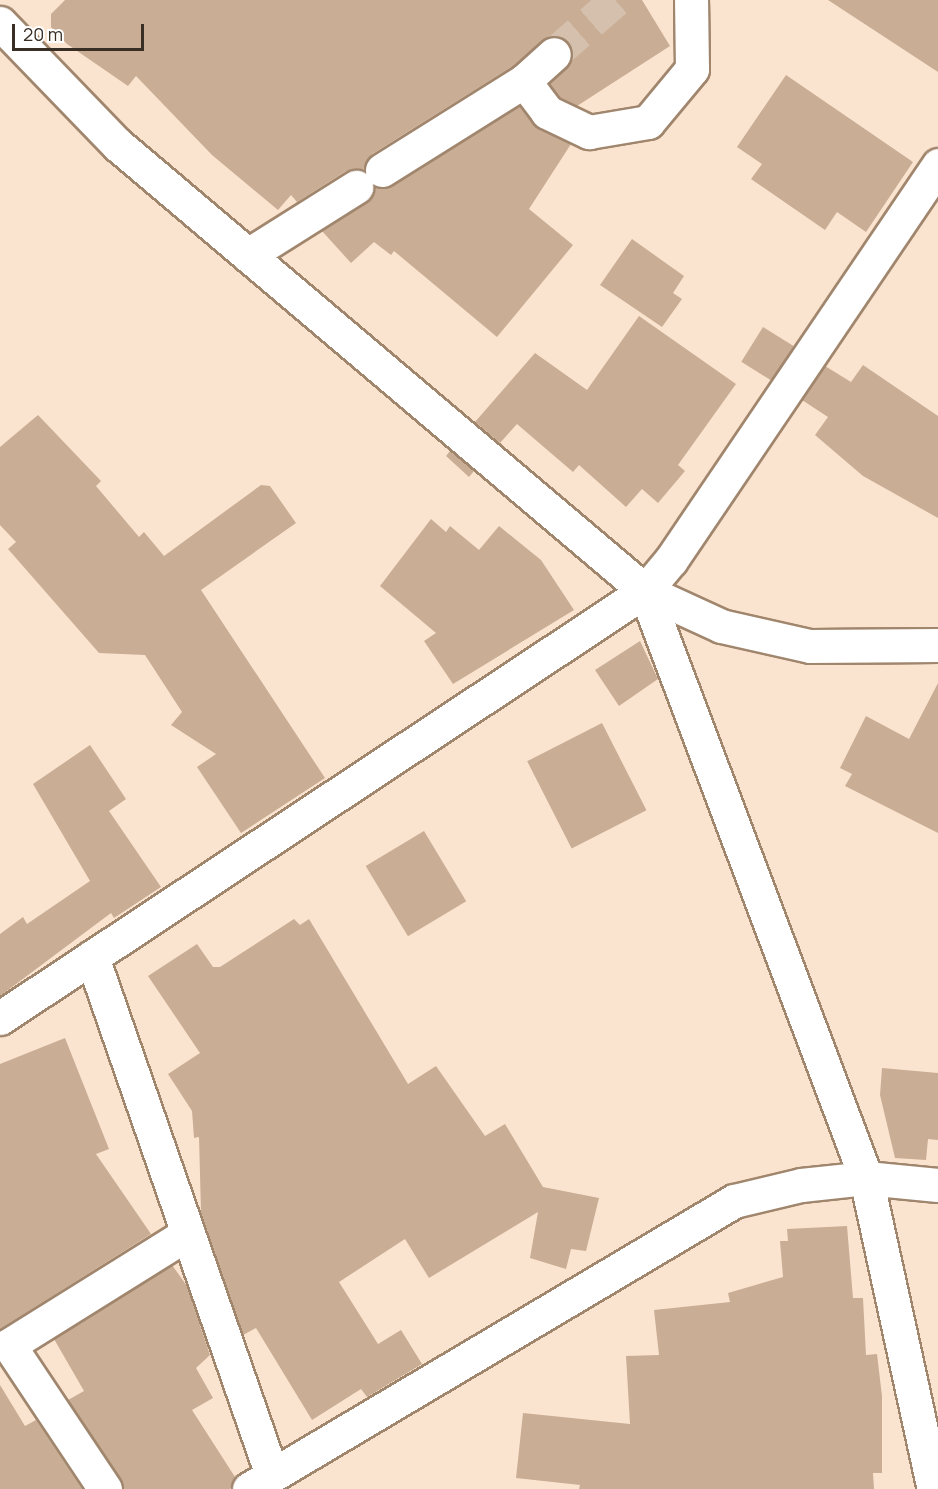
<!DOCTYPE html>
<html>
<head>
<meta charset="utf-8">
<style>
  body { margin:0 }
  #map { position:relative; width:938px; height:1489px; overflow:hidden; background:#fbe4cf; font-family:Manrope,sans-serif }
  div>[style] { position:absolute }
  .building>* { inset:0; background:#c9ad95; transform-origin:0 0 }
  .minor-tunnel>* { height:33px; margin-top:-16.5px; transform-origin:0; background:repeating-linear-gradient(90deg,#d4c0ad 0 33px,transparent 0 49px) }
  .roads { filter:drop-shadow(2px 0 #a1866e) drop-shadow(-2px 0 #a1866e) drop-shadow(0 2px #a1866e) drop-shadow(0 -2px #a1866e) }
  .minor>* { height:33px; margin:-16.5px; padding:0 16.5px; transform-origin:16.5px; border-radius:16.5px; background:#fff }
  span { translate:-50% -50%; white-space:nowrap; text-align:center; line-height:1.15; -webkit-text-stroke:4.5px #fff; paint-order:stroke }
  .scale { position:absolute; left:12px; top:24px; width:132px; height:27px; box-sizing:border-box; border:3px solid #392e24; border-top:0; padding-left:8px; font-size:18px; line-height:21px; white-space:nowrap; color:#392e24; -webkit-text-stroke:4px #fff; paint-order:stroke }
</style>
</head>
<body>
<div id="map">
  <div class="building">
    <div style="clip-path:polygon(65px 0,642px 0,670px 46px,577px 106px,559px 97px,549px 84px,567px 67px,572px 51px,567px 41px,550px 36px,513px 66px,372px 154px,363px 170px,346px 171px,297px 202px,291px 195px,278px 210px,212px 155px,136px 76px,128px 86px,67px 44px,51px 27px,51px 14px)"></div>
    <div style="clip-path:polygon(828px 0,938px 0,938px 72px)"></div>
    <div style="clip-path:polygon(786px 75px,913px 162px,866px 232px,837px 212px,825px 230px,751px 179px,762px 164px,737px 147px)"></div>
    <div style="clip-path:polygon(519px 106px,538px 129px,571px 144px,529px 209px,573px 245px,497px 337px,394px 251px,391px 255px,374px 242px,351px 263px,322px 231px,366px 203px,375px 187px,392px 186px)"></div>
    <div style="clip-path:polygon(632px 239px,684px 276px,673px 293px,682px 299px,662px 327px,600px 285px)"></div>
    <div style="clip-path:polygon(639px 316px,736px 384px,678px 465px,685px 471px,658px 503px,642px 489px,626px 507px,579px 465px,573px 472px,517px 424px,500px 443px,475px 422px,535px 353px,587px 390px)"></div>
    <div style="left:763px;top:327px;width:36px;height:41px;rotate:32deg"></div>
    <div style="clip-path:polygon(863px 365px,938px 416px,938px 518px,863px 476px,815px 435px,828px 417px,802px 400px,825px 366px,851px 382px)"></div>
    <div style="clip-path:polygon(38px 415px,101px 481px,96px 486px,139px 537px,144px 532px,164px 556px,261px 485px,270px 486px,296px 523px,201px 590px,325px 778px,241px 833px,197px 767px,216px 754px,171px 725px,182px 712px,145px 655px,99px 653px,8px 549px,16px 542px,0 525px,0 447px)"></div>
    <div style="clip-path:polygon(450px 451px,474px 471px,469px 477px,446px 456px)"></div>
    <div style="clip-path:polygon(431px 519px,446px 532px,450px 526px,479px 550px,499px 526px,541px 560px,574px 610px,453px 684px,424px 641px,436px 633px,380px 586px)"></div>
    <div style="clip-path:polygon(640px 641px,658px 679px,619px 706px,595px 670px)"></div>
    <div style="clip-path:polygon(938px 683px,938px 833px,845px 786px,852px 774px,840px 768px,866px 716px,909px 739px)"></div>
    <div style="left:602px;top:723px;width:98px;height:84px;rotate:63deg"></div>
    <div style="clip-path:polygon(90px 745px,126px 799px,109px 811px,161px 887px,114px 918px,111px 913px,0 996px,0 934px,23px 917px,27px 924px,90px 881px,33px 784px)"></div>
    <div style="left:424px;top:831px;width:82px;height:68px;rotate:59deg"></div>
    <div style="clip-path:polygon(294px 919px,300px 925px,309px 919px,408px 1084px,436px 1066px,485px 1136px,505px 1124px,543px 1187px,599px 1198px,586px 1251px,571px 1249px,566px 1269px,530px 1258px,538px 1212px,429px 1278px,405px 1239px,339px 1282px,378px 1344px,401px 1330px,422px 1364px,367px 1397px,361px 1389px,312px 1420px,256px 1328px,243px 1335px,201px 1212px,199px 1137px,194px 1138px,192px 1111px,168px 1074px,200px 1053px,148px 976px,197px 944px,213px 967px,220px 967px)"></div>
    <div style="clip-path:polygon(65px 1038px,109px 1149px,96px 1154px,151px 1234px,0 1329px,0 1064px)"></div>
    <div style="clip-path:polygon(882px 1068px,938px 1073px,938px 1140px,928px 1139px,926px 1160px,895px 1158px,880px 1095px)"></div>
    <div style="clip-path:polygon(847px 1226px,853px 1298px,863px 1298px,866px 1355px,877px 1354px,882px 1396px,882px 1473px,873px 1473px,874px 1489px,579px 1489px,580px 1485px,516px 1478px,523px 1413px,630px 1424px,626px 1356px,659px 1355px,654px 1310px,730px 1302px,728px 1293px,783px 1277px,780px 1241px,788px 1241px,787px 1229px)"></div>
    <div style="clip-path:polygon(172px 1265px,187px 1286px,210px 1355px,196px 1368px,213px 1398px,192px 1410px,235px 1477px,230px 1489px,124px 1489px,68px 1400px,84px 1391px,54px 1339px)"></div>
    <div style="clip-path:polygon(0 1385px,25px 1426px,36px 1420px,82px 1489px,0 1489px)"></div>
  </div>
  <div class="minor-tunnel">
    <div style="left:554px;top:54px;width:82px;rotate:-41.1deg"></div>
  </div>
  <div class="roads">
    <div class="minor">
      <div style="left:0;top:23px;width:170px;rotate:46deg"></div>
      <div style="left:118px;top:145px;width:690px;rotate:40.24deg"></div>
      <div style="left:645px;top:591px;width:84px;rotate:24.7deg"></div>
      <div style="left:721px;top:626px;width:91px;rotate:12.7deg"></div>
      <div style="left:810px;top:646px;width:128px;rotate:-0.4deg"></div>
      <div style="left:524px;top:81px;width:39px;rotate:53deg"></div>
      <div style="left:547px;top:112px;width:47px;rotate:25.5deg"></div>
      <div style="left:589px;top:132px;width:60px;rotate:-9.6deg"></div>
      <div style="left:648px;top:122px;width:69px;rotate:-50.3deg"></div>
      <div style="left:692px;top:69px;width:69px;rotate:-90.8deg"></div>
      <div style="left:382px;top:170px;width:168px;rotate:-32.1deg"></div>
      <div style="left:524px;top:81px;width:40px;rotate:-42deg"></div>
      <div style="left:248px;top:255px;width:128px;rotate:-32.2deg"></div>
      <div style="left:645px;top:591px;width:627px;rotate:69.37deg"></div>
      <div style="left:866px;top:1178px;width:318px;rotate:77.7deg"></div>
      <div style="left:92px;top:957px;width:548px;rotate:70.84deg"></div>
      <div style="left:0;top:1018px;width:774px;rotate:-33.51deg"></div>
      <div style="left:645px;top:591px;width:40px;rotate:-50deg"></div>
      <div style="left:671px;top:560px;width:477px;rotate:-55.9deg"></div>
      <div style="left:105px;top:1489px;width:173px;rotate:-123.7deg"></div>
      <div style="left:9px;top:1345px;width:211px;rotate:-32deg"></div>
      <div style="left:249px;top:1489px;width:564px;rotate:-30.7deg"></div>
      <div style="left:734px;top:1201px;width:69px;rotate:-13.4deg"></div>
      <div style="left:801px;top:1185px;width:65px;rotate:-6.1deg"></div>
      <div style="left:866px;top:1178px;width:72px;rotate:5.6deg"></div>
    </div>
  </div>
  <div class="scale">20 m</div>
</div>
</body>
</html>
